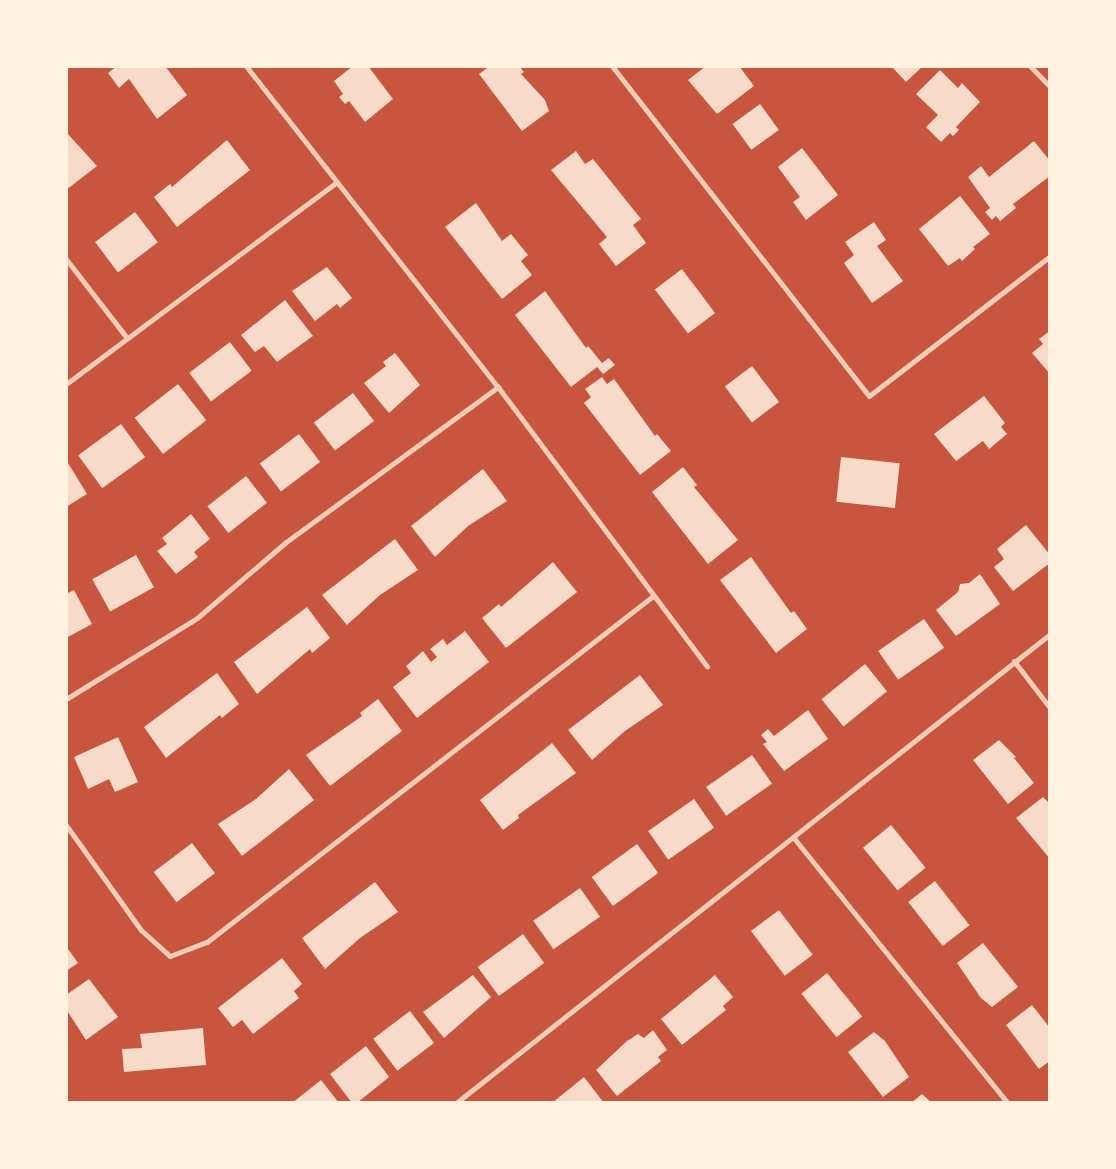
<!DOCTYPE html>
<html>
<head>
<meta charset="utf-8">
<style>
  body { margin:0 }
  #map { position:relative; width:1116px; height:1169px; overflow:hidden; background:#c8553d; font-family:"Sofia Sans Condensed",sans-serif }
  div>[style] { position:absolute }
  .building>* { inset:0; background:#f7dbc8; transform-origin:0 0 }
  .minor>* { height:5px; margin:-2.5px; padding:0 2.5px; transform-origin:2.5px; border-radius:2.5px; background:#f1ccb7 }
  span { translate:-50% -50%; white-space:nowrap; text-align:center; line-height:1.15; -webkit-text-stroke:5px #fff3e0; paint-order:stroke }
  .frame { position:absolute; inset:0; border:68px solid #fff3e0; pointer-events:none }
</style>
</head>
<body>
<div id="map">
  <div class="building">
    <div style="clip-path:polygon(117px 66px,165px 66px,187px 95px,157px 119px,129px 79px,119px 88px,108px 73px)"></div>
    <div style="clip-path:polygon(353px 66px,368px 66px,393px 99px,365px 122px,349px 101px,345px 104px,339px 97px,343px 94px,334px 81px)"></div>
    <div style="clip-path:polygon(490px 66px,519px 66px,524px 72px,521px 74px,545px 100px,549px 111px,522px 131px,479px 74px)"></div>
    <div style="clip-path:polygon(706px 66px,739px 66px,754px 86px,717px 114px,688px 80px)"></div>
    <div style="clip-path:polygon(891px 66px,923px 66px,906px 82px)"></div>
    <div style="clip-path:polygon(940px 70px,958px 88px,962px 83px,980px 102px,956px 127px,959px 130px,953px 136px,950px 133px,941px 142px,926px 127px,938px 115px,916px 94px)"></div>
    <div style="left:760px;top:104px;width:32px;height:34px;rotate:54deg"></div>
    <div style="clip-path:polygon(66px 132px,97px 166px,66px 190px)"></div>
    <div style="clip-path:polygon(227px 140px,250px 170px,177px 227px,154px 197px,170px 184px,172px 187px)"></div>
    <div style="clip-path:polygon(1034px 141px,1050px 161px,1050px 176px,1013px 204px,1016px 208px,1000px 221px,996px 216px,992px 220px,985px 212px,990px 208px,968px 177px,981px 166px,989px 177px)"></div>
    <div style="clip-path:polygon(802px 148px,838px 195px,806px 220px,793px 202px,800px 197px,778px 167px)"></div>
    <div style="clip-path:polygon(576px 151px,585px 164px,593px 159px,641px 219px,633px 225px,646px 243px,616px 266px,599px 244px,607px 237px,551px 170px)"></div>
    <div style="clip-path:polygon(960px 196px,990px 234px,973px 247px,975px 249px,962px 261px,960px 258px,948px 266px,919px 229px)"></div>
    <div style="clip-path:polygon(476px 203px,502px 241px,511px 234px,528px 255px,521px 261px,532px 275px,502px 299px,445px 227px)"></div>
    <div style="left:135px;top:212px;width:38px;height:50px;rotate:53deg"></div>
    <div style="clip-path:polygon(874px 222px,886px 240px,877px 246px,903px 281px,872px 303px,844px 263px,854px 255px,845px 242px)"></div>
    <div style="clip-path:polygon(327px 267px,352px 298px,340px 308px,337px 304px,315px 321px,292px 291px)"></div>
    <div style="left:682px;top:269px;width:55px;height:34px;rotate:53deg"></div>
    <div style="clip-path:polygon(545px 291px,586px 348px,588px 346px,602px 363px,609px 358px,615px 365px,603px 374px,597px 367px,571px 387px,515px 315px)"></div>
    <div style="clip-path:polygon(285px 300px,313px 336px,277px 362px,264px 346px,255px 352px,241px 335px)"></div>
    <div style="clip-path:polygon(1050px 331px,1050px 374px,1032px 353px,1043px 344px,1039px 339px)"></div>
    <div style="left:230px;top:342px;width:36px;height:51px;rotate:53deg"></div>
    <div style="clip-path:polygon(395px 353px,420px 385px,389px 413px,364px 383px,386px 366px,383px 362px)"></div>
    <div style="left:752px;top:366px;width:45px;height:34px;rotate:53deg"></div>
    <div style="clip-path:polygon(602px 377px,607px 384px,614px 379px,655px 436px,657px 434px,671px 451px,640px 475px,584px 403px,591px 397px,585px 389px)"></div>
    <div style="left:178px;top:384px;width:46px;height:55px;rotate:52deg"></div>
    <div style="left:353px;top:393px;width:35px;height:49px;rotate:53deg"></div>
    <div style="clip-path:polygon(984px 396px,1005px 423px,1001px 427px,1007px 434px,989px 449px,983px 441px,956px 461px,934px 434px)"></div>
    <div style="left:121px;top:424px;width:41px;height:53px;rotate:54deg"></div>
    <div style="left:299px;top:434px;width:35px;height:49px;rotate:53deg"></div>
    <div style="left:841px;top:457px;width:59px;height:45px;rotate:6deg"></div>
    <div style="clip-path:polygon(68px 463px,87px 494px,66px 507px,66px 464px)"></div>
    <div style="clip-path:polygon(683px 467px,697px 485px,694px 487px,738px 540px,708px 564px,652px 492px)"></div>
    <div style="clip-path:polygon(483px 469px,507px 501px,468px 526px,435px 557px,411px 526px)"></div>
    <div style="left:246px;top:476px;width:34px;height:49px;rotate:52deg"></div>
    <div style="clip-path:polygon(191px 514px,210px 539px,194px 552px,198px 557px,176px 574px,157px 551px,167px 544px,162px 538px)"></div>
    <div style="clip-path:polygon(1026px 525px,1050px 555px,1050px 563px,1013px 591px,994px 567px,1004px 559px,997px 549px)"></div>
    <div style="clip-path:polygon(395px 539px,418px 570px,380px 595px,347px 625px,322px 595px)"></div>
    <div style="left:136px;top:555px;width:37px;height:50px;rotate:61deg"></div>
    <div style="clip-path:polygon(751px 557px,791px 613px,794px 611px,807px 629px,776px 653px,720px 580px)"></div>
    <div style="clip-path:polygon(553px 562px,577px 592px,506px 648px,482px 618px,499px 604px,501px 607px)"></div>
    <div style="clip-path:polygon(980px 574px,1000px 604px,956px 636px,936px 610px,958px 592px,960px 584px,969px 583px)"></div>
    <div style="clip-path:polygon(74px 590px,92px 624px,66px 638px,66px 594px)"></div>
    <div style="clip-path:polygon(307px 607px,330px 638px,312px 653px,310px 649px,257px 694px,234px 662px)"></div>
    <div style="left:924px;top:619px;width:35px;height:56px;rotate:55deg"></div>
    <div style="clip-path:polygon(465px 631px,489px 662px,417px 718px,393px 687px,411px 673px,406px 666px,423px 651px,431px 662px,437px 657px,430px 649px,443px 639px,447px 645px)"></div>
    <div style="left:865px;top:664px;width:35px;height:56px;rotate:51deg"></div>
    <div style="clip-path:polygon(217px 673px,239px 704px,222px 718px,220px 715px,166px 758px,144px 727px)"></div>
    <div style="clip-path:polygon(640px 675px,663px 705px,625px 731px,592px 760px,568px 730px)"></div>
    <div style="clip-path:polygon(378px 699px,402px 731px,330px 786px,306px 755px,362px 716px,360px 713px)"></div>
    <div style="clip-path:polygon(808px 710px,828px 739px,784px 771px,763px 744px,767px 742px,761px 735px,768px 729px,774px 736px)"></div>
    <div style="clip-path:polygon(118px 737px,138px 782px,115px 792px,109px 779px,88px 789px,74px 757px)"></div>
    <div style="clip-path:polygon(999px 740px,1016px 757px,1014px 758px,1034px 783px,1008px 804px,973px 760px)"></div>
    <div style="clip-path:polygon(552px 743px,576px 773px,518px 815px,519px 818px,503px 830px,480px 800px)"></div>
    <div style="left:752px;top:755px;width:35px;height:56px;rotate:55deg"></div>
    <div style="clip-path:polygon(289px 769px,314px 800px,242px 856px,218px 824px,256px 799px)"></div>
    <div style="clip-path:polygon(1043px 797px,1050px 804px,1050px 859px,1016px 818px)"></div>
    <div style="left:694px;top:799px;width:35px;height:56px;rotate:55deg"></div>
    <div style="left:891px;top:825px;width:55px;height:36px;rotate:51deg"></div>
    <div style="left:192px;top:843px;width:38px;height:48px;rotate:53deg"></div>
    <div style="left:637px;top:844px;width:36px;height:56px;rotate:54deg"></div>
    <div style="left:935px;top:881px;width:56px;height:34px;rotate:52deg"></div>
    <div style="clip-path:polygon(375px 882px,398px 912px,360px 938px,325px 969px,302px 938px)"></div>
    <div style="left:580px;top:888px;width:35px;height:57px;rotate:55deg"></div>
    <div style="left:779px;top:910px;width:56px;height:35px;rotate:53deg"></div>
    <div style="left:523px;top:934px;width:36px;height:56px;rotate:54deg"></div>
    <div style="clip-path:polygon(983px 943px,1018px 987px,992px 1007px,981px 998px,957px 963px)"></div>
    <div style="clip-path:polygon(66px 946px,78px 963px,66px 971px)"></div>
    <div style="clip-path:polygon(282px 958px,302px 984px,294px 991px,299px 998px,253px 1034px,242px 1020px,233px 1027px,218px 1008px)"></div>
    <div style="left:827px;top:973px;width:56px;height:33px;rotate:51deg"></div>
    <div style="clip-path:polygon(473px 975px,491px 997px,444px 1038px,423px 1012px)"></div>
    <div style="clip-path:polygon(715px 975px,733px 997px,723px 1006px,726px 1010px,682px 1045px,661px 1019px)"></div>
    <div style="clip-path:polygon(89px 979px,118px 1017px,86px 1040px,66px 1009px,66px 995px)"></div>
    <div style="clip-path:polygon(1032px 1005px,1050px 1028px,1050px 1061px,1039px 1069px,1006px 1025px)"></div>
    <div style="left:410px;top:1011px;width:40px;height:46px;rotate:53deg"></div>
    <div style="clip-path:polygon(203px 1028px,206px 1065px,124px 1072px,122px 1049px,142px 1048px,140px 1034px)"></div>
    <div style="clip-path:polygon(653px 1030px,667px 1050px,658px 1057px,661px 1061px,617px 1096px,596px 1070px,627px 1041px,638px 1034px,644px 1038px)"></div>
    <div style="clip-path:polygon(874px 1032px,885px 1041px,909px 1077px,883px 1097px,848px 1052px)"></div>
    <div style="clip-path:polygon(366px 1046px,389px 1077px,357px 1103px,352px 1103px,330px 1074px)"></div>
    <div style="clip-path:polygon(584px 1077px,604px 1103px,552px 1103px)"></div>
    <div style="clip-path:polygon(321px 1080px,339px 1103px,292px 1103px)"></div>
    <div style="clip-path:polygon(922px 1094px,932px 1103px,911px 1103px)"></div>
  </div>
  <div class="minor">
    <div style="left:246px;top:66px;width:408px;rotate:51.9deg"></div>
    <div style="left:498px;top:387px;width:349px;rotate:53.2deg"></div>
    <div style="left:612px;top:66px;width:418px;rotate:52.1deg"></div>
    <div style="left:869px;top:396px;width:229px;rotate:-37.7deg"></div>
    <div style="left:1030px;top:66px;width:29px;rotate:46deg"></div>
    <div style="left:66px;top:259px;width:100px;rotate:52.3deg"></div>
    <div style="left:66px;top:384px;width:337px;rotate:-36.7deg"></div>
    <div style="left:1014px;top:661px;width:59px;rotate:52.5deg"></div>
    <div style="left:66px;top:699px;width:154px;rotate:-31.7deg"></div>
    <div style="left:197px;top:618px;width:117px;rotate:-40.5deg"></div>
    <div style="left:286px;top:542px;width:263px;rotate:-36.2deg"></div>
    <div style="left:66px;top:825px;width:129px;rotate:54.5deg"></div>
    <div style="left:141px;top:930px;width:39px;rotate:42deg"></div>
    <div style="left:170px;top:956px;width:40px;rotate:-21deg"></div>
    <div style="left:207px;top:942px;width:564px;rotate:-37.8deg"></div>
    <div style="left:793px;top:837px;width:342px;rotate:51.1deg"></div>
    <div style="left:456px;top:1103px;width:757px;rotate:-38.29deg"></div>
  </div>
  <div class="frame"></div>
</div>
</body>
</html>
